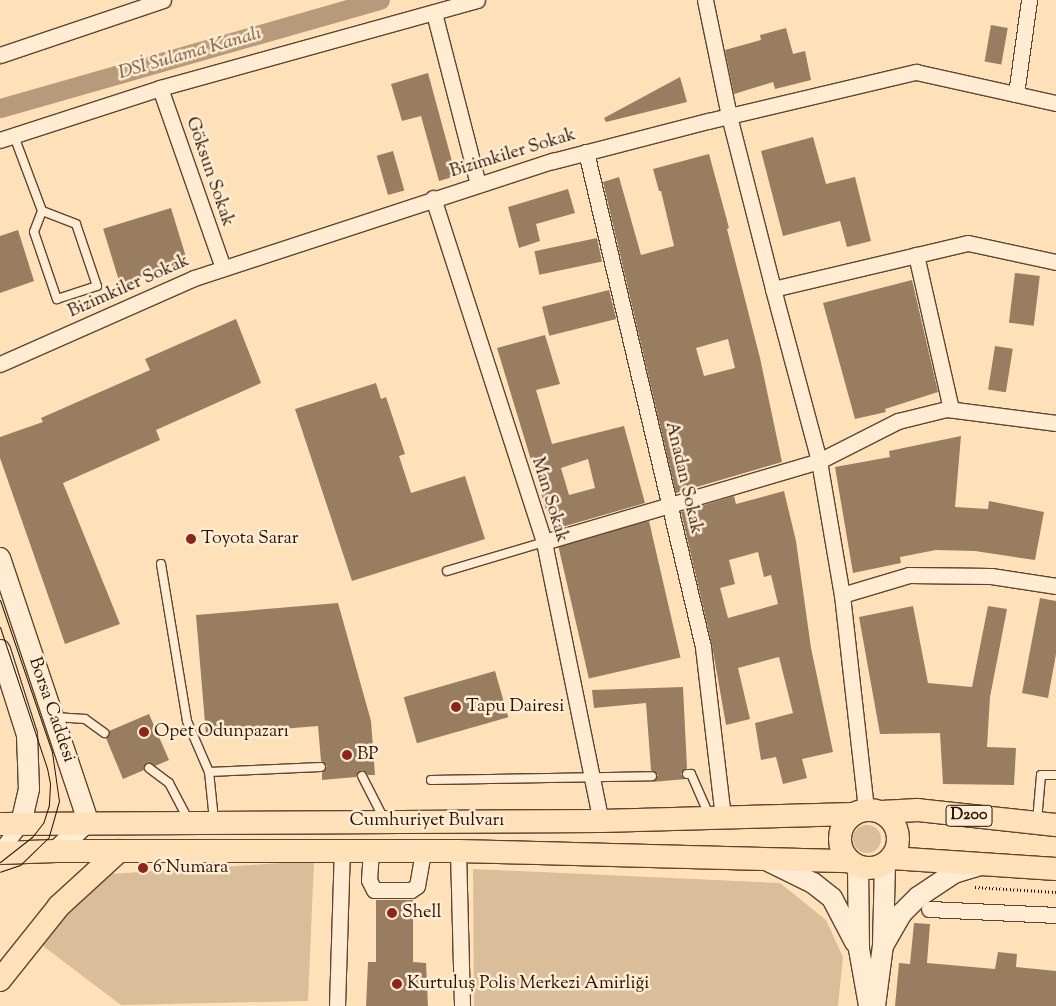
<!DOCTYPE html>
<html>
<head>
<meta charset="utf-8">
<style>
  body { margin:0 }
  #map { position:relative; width:1056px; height:1006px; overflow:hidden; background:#ffe1b9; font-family:"Sorts Mill Goudy",serif }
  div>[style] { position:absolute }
  .green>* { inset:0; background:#dabe9a }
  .round { border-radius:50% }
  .canal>* { height:19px; margin:-9.5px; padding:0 9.5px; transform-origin:9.5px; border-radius:9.5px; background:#b69a7b }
  .building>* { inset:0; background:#987d61; transform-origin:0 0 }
  .path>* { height:3px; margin-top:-1.5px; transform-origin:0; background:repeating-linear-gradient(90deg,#281102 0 1px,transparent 0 3.5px) }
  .roads { filter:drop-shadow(1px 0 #5e4530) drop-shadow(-1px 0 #5e4530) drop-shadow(0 1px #5e4530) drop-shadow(0 -1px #5e4530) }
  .lane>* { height:8px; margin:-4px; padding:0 4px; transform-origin:4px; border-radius:4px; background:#ffecd2 }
  .street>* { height:15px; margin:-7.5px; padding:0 7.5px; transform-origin:7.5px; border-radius:7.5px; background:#ffecd2 }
  .secondary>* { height:20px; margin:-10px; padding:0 10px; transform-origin:10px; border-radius:10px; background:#ffecd2 }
  .primary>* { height:22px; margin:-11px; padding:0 11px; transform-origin:11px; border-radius:11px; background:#ffe1b9 }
  .primary>.ring { margin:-11px; padding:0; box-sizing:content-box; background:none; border:22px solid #ffe1b9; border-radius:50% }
  .tram>* { height:1px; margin:-0.5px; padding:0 0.5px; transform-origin:0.5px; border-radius:0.5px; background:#281102 }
  .dots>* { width:14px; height:14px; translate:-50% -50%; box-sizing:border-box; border:2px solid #ffecd2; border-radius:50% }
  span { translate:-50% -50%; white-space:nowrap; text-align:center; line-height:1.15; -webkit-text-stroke:5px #ffecd2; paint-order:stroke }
  .shield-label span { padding:1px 4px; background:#ffecd2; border:1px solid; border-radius:4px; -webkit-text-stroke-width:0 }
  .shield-label { font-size:16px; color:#281102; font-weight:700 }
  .street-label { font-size:18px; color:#281102 }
  .poi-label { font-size:18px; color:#281102 }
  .left { translate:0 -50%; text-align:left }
  .water-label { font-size:19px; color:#684f38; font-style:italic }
</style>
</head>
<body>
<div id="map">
  <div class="green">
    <div class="round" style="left:853px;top:825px;width:28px;height:28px"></div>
    <div style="clip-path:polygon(314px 861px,308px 1001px,121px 1005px,39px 943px,93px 875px)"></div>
    <div style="clip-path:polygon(473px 869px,780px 883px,826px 920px,843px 957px,838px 1006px,474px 1006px)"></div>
  </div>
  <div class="canal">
    <div style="left:0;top:108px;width:395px;rotate:-15.9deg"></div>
  </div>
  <div class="building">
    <div style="left:991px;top:25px;width:17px;height:37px;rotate:10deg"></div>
    <div style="clip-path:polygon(786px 28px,793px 54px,805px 51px,811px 80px,775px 89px,773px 82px,734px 94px,725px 50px,761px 40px,760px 35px)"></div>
    <div style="clip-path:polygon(428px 73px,456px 176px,439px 181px,421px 116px,402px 121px,391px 84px)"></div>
    <div style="clip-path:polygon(680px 77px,687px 102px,606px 122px,604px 118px)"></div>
    <div style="clip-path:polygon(813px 137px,826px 184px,855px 177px,871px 241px,847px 247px,840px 221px,783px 236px,761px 151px)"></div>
    <div style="left:393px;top:151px;width:41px;height:17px;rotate:74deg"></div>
    <div style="clip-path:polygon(evenodd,709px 154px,729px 228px,727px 229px,760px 358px,782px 462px,676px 493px,603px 182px,619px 177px,641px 255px,674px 246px,661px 191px,659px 191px,653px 169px,709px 154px,728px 339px,735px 368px,704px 376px,696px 348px,728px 339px)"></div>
    <div style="clip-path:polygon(568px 189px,575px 213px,536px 224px,540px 241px,519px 248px,508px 207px)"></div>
    <div style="left:171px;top:208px;width:57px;height:71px;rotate:73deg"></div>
    <div style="clip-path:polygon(18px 230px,34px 281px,0 293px,0 236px)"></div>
    <div style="left:597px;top:238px;width:24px;height:64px;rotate:78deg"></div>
    <div style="left:1015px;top:273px;width:25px;height:50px;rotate:7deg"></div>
    <div style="clip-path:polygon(912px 280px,938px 392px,885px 409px,886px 412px,855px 419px,823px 303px)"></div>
    <div style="left:609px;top:290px;width:30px;height:69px;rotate:76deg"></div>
    <div style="clip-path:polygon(236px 319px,261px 383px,156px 430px,160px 440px,63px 483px,120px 624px,65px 644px,0 458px,0 437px,43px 422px,41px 418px,150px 370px,145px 359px)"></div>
    <div style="clip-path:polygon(evenodd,545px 335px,560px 384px,536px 390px,552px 444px,624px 426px,645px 503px,555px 529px,551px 526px,497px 348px,545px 335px,588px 459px,595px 488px,569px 495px,561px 468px,588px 459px)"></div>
    <div style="left:995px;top:346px;width:18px;height:44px;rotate:9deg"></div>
    <div style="clip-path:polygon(376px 383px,381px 399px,386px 397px,405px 454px,399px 456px,411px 493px,465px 476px,485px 539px,352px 581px,295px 409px)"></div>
    <div style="clip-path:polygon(961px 436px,955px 507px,988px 509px,989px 501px,1044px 512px,1035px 560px,975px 551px,936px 550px,900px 557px,901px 563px,853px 573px,835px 467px,890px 457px,889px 451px)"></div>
    <div style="clip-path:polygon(evenodd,784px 491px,796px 541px,811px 648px,833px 752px,802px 759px,807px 778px,783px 784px,776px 757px,761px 760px,755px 723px,793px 713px,779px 657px,738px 668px,750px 719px,726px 725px,712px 645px,681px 512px,734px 496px,736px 504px,784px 491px,758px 552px,764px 577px,771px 575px,778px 604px,728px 618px,720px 588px,735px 584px,729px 560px,758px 552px)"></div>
    <div style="left:649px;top:521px;width:140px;height:94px;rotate:77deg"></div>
    <div style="clip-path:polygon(1040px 598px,1056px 601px,1056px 654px,1048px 698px,1022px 693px)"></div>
    <div style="clip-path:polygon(338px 603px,371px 721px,375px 775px,368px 775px,362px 770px,356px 777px,322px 780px,322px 773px,327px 766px,321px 761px,318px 726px,206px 735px,196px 615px)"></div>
    <div style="clip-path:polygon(913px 606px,928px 683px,972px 687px,988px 606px,1007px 609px,990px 697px,987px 747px,1016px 748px,1014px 785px,943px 784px,940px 733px,880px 734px,859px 617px)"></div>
    <div style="left:495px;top:671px;width:48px;height:95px;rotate:74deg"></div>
    <div style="clip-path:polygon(683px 687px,687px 768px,681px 774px,686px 779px,652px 782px,658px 775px,651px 770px,646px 703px,594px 708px,592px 690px)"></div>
    <div style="clip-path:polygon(149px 714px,169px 760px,155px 766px,147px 763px,144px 770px,123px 779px,106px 738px,109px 731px)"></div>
    <div style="clip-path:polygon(376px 900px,413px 900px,413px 962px,426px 963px,428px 1006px,366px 1006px,368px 962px,376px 962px)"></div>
    <div style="clip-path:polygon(914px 923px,930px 924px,927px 963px,995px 969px,998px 952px,1017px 954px,1016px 967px,1056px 971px,1056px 1006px,895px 1006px,899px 963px,910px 964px)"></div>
  </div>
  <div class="path">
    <div style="left:975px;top:887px;width:81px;rotate:3.5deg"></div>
  </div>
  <div class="roads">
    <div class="lane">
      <div style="left:14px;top:136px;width:80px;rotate:69.5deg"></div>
      <div style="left:42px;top:211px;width:22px;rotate:111deg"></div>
      <div style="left:34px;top:232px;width:71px;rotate:71.1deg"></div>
      <div style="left:57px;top:299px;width:42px;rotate:-18deg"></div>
      <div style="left:97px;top:286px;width:65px;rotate:-108.7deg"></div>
      <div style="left:76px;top:224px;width:36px;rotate:-159deg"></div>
      <div style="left:161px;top:564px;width:159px;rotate:80.6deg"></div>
      <div style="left:187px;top:721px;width:56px;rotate:66.7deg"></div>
      <div style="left:447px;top:571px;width:101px;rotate:-16.6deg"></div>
      <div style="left:55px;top:717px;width:30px;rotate:4deg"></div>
      <div style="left:85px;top:719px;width:24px;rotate:36deg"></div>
      <div style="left:149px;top:768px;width:25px;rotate:37deg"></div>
      <div style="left:169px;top:783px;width:41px;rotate:62.2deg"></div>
      <div style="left:687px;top:774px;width:4px"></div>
      <div style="left:691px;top:774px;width:45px;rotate:66.3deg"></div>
      <div style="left:362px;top:776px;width:48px;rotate:62.9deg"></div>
      <div style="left:431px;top:780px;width:221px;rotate:-1deg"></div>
      <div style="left:214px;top:820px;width:48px;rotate:-95.9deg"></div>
      <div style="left:209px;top:772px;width:112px;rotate:-2.6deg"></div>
      <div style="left:1037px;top:821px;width:46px;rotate:-85deg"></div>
      <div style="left:1041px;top:775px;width:15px"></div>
    </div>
    <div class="street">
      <div style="left:705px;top:0;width:118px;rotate:78.3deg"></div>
      <div style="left:729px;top:116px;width:179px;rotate:75.7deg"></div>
      <div style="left:773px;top:289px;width:200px;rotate:-13.3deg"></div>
      <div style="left:968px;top:243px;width:90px;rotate:12.2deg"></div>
      <div style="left:434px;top:13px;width:177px;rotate:75.6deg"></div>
      <div style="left:0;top:55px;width:172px;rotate:-18.6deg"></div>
      <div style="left:160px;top:88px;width:191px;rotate:70.7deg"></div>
      <div style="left:1016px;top:94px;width:95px;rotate:-82.1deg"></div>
      <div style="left:0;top:140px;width:168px;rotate:-18deg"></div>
      <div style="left:160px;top:88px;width:329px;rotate:-15.5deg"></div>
      <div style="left:586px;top:152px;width:509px;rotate:76.7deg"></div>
      <div style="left:703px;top:647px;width:170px;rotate:83.3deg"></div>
      <div style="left:433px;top:198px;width:361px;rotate:72.1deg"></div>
      <div style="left:544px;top:542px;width:285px;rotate:78.5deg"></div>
      <div style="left:916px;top:255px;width:158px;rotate:77.2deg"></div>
      <div style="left:773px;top:289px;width:178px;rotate:75deg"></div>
      <div style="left:819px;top:461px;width:136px;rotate:80.3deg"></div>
      <div style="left:842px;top:595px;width:216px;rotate:83.6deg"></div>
      <div style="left:0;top:364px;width:212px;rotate:-23.9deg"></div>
      <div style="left:194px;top:278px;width:378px;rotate:-18.1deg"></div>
      <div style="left:553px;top:161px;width:160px;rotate:-14.5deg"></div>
      <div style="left:708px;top:121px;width:214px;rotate:-13.3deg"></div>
      <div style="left:916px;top:72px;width:143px;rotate:12.5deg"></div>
      <div style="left:544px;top:542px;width:287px;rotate:-16.4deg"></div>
      <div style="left:819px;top:461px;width:89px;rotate:-26.9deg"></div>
      <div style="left:898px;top:421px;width:50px;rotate:-13.8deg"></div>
      <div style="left:947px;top:409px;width:110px;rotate:7.3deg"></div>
      <div style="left:842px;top:595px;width:70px;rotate:-16.6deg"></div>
      <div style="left:909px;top:575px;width:82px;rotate:0.7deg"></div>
      <div style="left:991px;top:576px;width:66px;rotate:8.7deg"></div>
      <div style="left:0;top:851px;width:35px;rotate:-53deg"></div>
      <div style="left:371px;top:851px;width:29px;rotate:94deg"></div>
      <div style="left:369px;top:880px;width:11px;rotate:63deg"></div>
      <div style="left:374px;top:890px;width:37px"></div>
      <div style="left:411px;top:890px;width:7px;rotate:-34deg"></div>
      <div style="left:417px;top:886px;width:36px;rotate:-80deg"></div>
      <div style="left:458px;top:851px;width:155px;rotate:88.5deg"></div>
      <div style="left:929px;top:909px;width:127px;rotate:2.7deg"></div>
      <div style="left:337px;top:1006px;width:155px;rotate:-88.2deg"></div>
    </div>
    <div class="secondary">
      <div style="left:0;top:558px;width:277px;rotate:71.5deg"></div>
      <div style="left:88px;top:821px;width:44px;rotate:136.8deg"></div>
      <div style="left:0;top:650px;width:89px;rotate:72.4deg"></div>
      <div style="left:27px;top:735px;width:54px;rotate:87.9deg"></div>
      <div style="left:29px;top:789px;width:35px;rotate:103deg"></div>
      <div style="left:764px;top:859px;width:55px;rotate:26.1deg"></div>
      <div style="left:813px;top:883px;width:24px;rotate:38deg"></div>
      <div style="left:832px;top:898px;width:50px;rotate:62.4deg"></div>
      <div style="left:858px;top:866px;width:83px;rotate:89.3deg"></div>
      <div style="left:859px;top:949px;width:58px;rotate:80deg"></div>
      <div style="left:884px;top:944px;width:36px;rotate:-60deg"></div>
      <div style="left:902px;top:913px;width:23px;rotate:-45deg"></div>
      <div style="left:918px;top:897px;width:43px;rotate:-33.7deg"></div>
      <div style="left:954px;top:873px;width:27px;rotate:-17deg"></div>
      <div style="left:875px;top:1006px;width:62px;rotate:-82.5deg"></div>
      <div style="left:883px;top:945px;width:82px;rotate:-88.6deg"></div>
    </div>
    <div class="primary">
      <div class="ring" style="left:840px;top:810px;width:36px;height:36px"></div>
      <div style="left:881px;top:812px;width:37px;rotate:-3deg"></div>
      <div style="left:918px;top:810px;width:139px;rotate:6.2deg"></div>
      <div style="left:0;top:824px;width:601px;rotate:-0.29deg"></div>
      <div style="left:601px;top:821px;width:252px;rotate:-1.6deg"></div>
      <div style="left:0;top:853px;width:56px;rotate:-2deg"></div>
      <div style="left:56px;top:851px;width:402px"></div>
      <div style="left:458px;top:851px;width:392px;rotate:1.5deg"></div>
      <div style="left:891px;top:858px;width:165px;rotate:3.8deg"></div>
      <div style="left:0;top:980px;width:95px;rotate:-51.4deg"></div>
      <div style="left:59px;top:906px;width:81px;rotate:-42.5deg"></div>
    </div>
  </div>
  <div class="tram">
    <div style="left:0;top:600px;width:161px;rotate:71.1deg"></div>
    <div style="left:52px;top:752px;width:49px;rotate:81.9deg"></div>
    <div style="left:59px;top:801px;width:37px;rotate:106deg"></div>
    <div style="left:49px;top:837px;width:40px;rotate:136deg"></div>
    <div style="left:20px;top:865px;width:21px;rotate:161deg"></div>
    <div style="left:0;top:627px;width:149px;rotate:71.6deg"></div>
    <div style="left:47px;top:768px;width:16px;rotate:79deg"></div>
    <div style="left:50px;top:784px;width:21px;rotate:93deg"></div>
    <div style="left:49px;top:805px;width:19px;rotate:108deg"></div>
    <div style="left:43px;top:823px;width:18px;rotate:128deg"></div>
    <div style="left:32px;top:837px;width:41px;rotate:142deg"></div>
  </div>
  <div class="dots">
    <div style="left:191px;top:539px;background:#8f2418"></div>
    <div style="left:456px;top:707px;background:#8f2418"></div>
    <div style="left:144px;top:732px;background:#8f2418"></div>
    <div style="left:347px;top:755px;background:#8f2418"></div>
    <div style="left:143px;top:868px;background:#8f2418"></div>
    <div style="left:392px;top:913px;background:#8f2418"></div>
    <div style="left:397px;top:984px;background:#8f2418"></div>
  </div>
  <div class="shield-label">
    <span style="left:969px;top:816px">D200</span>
  </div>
  <div class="street-label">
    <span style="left:513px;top:154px;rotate:-17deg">Bizimkiler Sokak</span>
    <span style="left:209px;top:172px;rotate:71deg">Göksun Sokak</span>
    <span style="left:129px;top:287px;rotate:-24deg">Bizimkiler Sokak</span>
    <span style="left:683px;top:478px;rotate:77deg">Anadan Sokak</span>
    <span style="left:549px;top:500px;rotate:73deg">Man Sokak</span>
    <span style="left:51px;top:710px;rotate:71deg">Borsa Caddesi</span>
    <span style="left:427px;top:821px">Cumhuriyet Bulvarı</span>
  </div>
  <div class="poi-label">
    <span class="left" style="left:201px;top:539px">Toyota Sarar</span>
    <span class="left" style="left:466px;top:707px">Tapu Dairesi</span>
    <span class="left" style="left:154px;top:732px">Opet Odunpazarı</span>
    <span class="left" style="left:357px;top:755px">BP</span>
    <span class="left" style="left:153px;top:868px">6 Numara</span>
    <span class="left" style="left:402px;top:913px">Shell</span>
    <span class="left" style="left:407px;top:984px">Kurtuluş Polis Merkezi Amirliği</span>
  </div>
  <div class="water-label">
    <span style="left:190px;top:54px;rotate:-16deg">DSİ Sulama Kanalı</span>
  </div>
</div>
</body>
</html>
